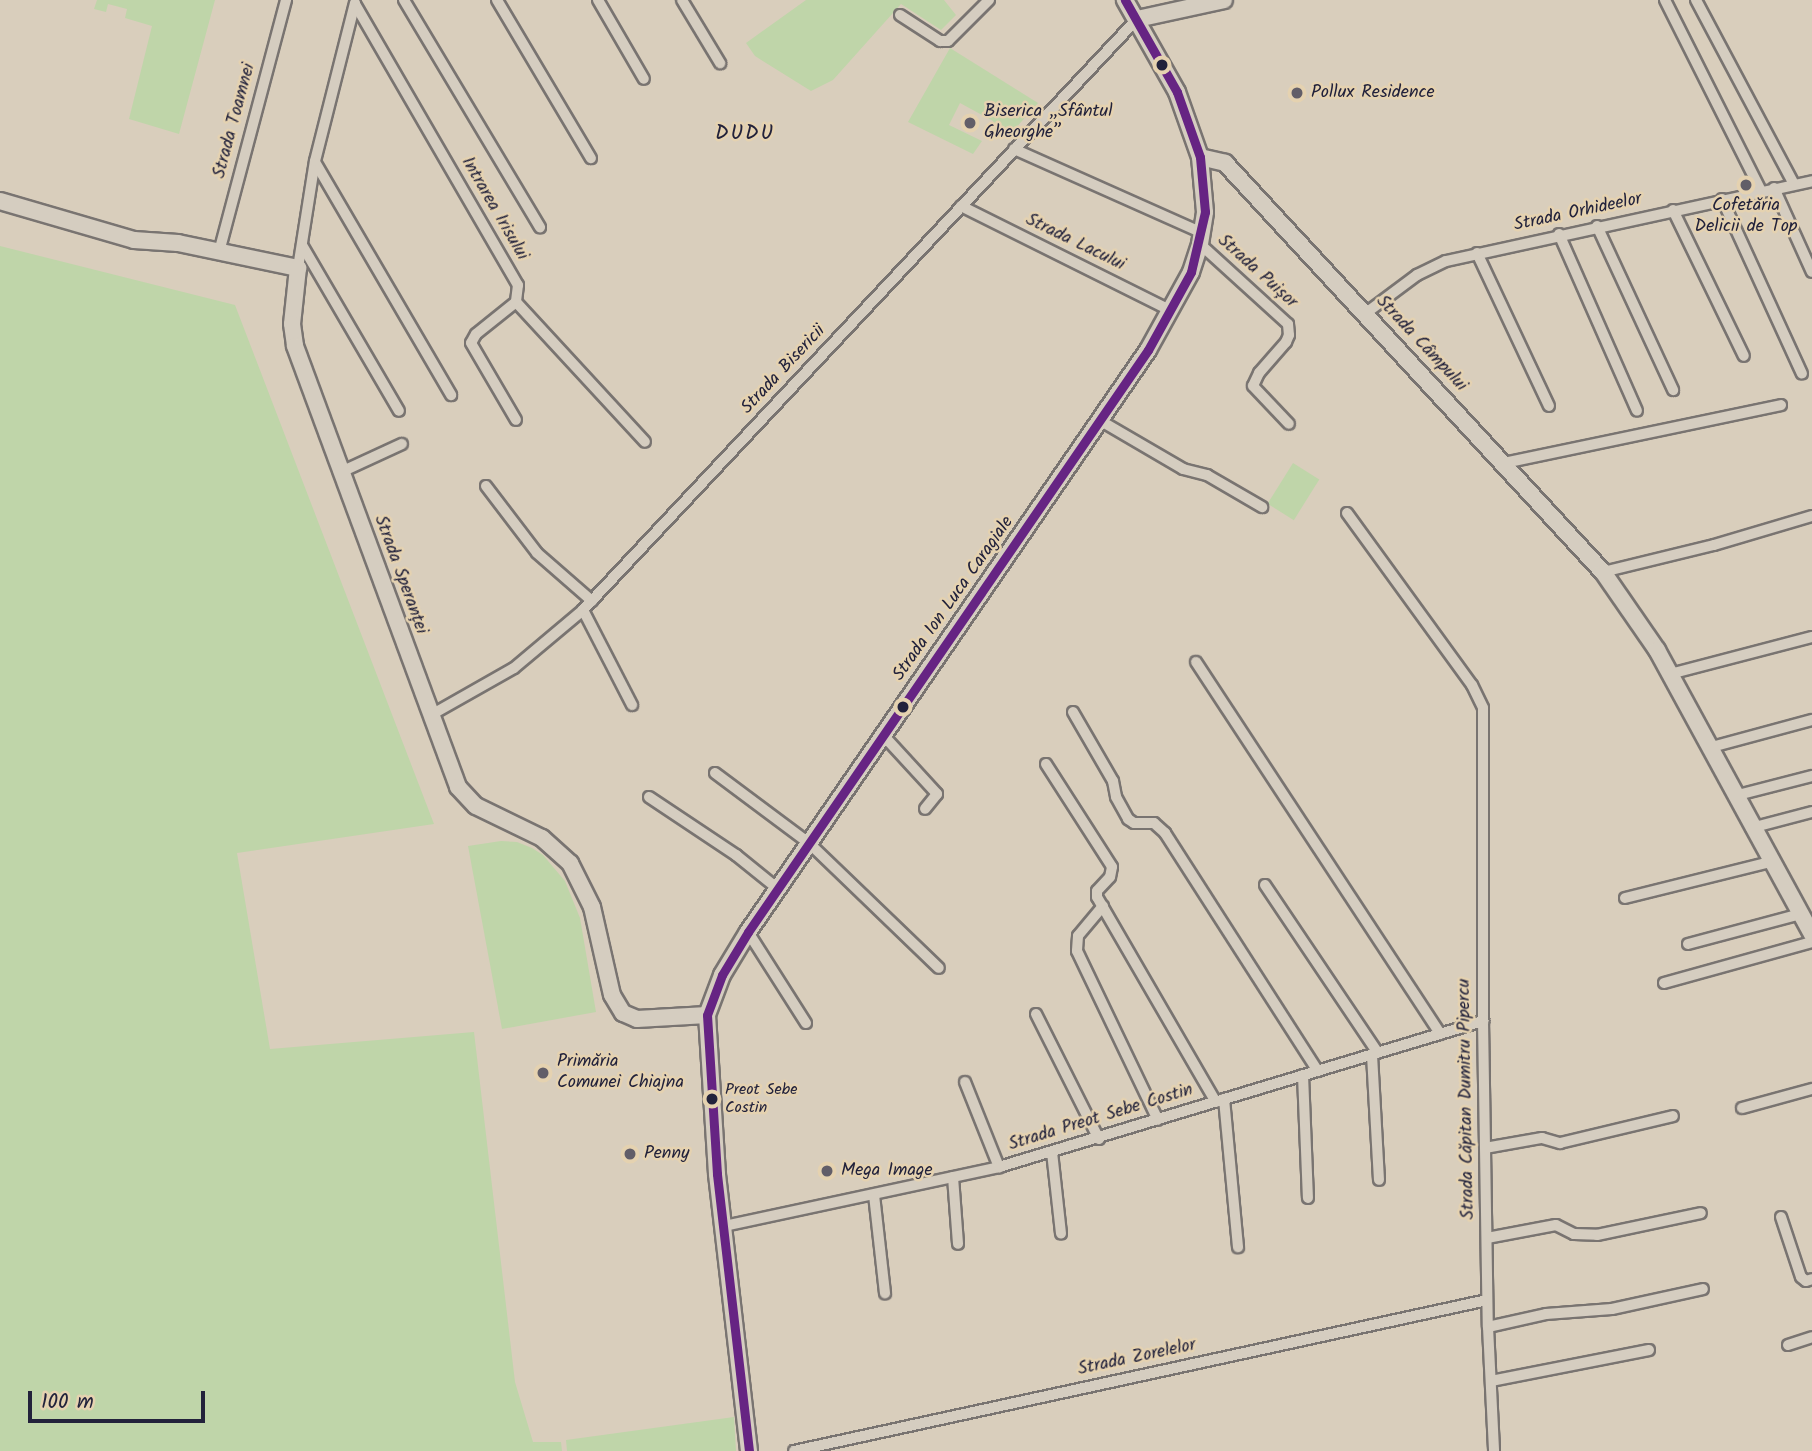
<!DOCTYPE html>
<html>
<head>
<meta charset="utf-8">
<style>
  body { margin:0 }
  #map { position:relative; width:1812px; height:1451px; overflow:hidden; background:#d9cebc; font-family:Kalam,sans-serif }
  div>[style] { position:absolute }
  .green>* { inset:0; background:#bfd5a9; transform-origin:0 0 }
  .roads { filter:drop-shadow(2px 0 #797471) drop-shadow(-2px 0 #797471) drop-shadow(0 2px #797471) drop-shadow(0 -2px #797471) }
  .street>* { height:10px; margin:-5px; padding:0 5px; transform-origin:5px; border-radius:5px; background:#d5cdc0 }
  .secondary>* { height:16px; margin:-8px; padding:0 8px; transform-origin:8px; border-radius:8px; background:#d5cdc0 }
  .bus-1>* { height:9px; margin:-4.5px; padding:0 4.5px; transform-origin:4.5px; border-radius:4.5px; background:#662483 }
  .dots>* { width:19px; height:19px; translate:-50% -50%; box-sizing:border-box; border:4px solid #e5d2b0; border-radius:50% }
  span { translate:-50% -50%; white-space:nowrap; text-align:center; line-height:1.15; -webkit-text-stroke:5px #e5d2b0; paint-order:stroke }
  .bus-label { font-size:16px; color:#22223b }
  .left { translate:0 -50%; text-align:left }
  .poi-label { font-size:18px; color:#22223b }
  .street-label { font-size:18px; color:#22223b }
  .quarter-label { font-size:21px; color:#22223b; letter-spacing:2px }
  .scale { position:absolute; left:28px; top:1391px; width:177px; height:32px; box-sizing:border-box; border:4px solid #22223b; border-top:0; padding-left:9px; font-size:21px; line-height:24px; white-space:nowrap; color:#22223b; -webkit-text-stroke:5px #e5d2b0; paint-order:stroke }
</style>
</head>
<body>
<div id="map">
  <div class="green">
    <div style="clip-path:polygon(97px 0,215px 0,179px 134px,129px 119px,152px 26px,125px 18px,127px 9px,108px 4px,106px 12px,94px 9px)"></div>
    <div style="clip-path:polygon(806px 0,944px 0,956px 15px,941px 30px,901px 4px,833px 80px,811px 91px,755px 56px,746px 43px)"></div>
    <div style="clip-path:polygon(950px 48px,1038px 103px,1007px 138px,994px 126px,993px 121px,960px 103px,949px 125px,982px 141px,973px 154px,908px 122px)"></div>
    <div style="clip-path:polygon(0 246px,235px 305px,434px 824px,237px 853px,270px 1049px,474px 1032px,515px 1382px,533px 1442px,561px 1442px,562px 1451px,0 1451px)"></div>
    <div style="left:1293px;top:463px;width:31px;height:48px;rotate:32deg"></div>
    <div style="clip-path:polygon(501px 841px,517px 842px,532px 848px,543px 855px,565px 881px,580px 918px,596px 1012px,502px 1029px,468px 846px)"></div>
    <div style="clip-path:polygon(734px 1417px,736px 1451px,567px 1451px,566px 1440px)"></div>
  </div>
  <div class="roads">
    <div class="street">
      <div style="left:404px;top:0;width:265px;rotate:59.1deg"></div>
      <div style="left:497px;top:0;width:184px;rotate:59.3deg"></div>
      <div style="left:598px;top:0;width:91px;rotate:59.8deg"></div>
      <div style="left:682px;top:0;width:74px;rotate:58.9deg"></div>
      <div style="left:1665px;top:0;width:214px;rotate:63.3deg"></div>
      <div style="left:1696px;top:0;width:208px;rotate:62deg"></div>
      <div style="left:355px;top:4px;width:325px;rotate:59.9deg"></div>
      <div style="left:518px;top:285px;width:17px;rotate:97deg"></div>
      <div style="left:516px;top:302px;width:51px;rotate:141.3deg"></div>
      <div style="left:476px;top:334px;width:10px;rotate:119deg"></div>
      <div style="left:471px;top:343px;width:89px;rotate:59.7deg"></div>
      <div style="left:900px;top:15px;width:48px;rotate:33deg"></div>
      <div style="left:940px;top:41px;width:8px"></div>
      <div style="left:948px;top:41px;width:58px;rotate:-45deg"></div>
      <div style="left:1014px;top:149px;width:207px;rotate:24deg"></div>
      <div style="left:315px;top:162px;width:270px;rotate:59.7deg"></div>
      <div style="left:1774px;top:188px;width:92px;rotate:65.7deg"></div>
      <div style="left:1722px;top:199px;width:192px;rotate:65.4deg"></div>
      <div style="left:961px;top:206px;width:236px;rotate:26.5deg"></div>
      <div style="left:1673px;top:210px;width:162px;rotate:64.1deg"></div>
      <div style="left:1597px;top:226px;width:181px;rotate:65.1deg"></div>
      <div style="left:1559px;top:234px;width:193px;rotate:66.2deg"></div>
      <div style="left:1200px;top:244px;width:119px;rotate:42.3deg"></div>
      <div style="left:1288px;top:324px;width:11px;rotate:85deg"></div>
      <div style="left:1289px;top:335px;width:8px;rotate:113deg"></div>
      <div style="left:1286px;top:342px;width:41px;rotate:131.1deg"></div>
      <div style="left:1259px;top:373px;width:14px;rotate:115deg"></div>
      <div style="left:1253px;top:386px;width:52px;rotate:46.5deg"></div>
      <div style="left:302px;top:245px;width:192px;rotate:59.7deg"></div>
      <div style="left:219px;top:252px;width:261px;rotate:-75.1deg"></div>
      <div style="left:1477px;top:253px;width:169px;rotate:64.8deg"></div>
      <div style="left:298px;top:268px;width:108px;rotate:-81deg"></div>
      <div style="left:315px;top:161px;width:163px;rotate:-75.8deg"></div>
      <div style="left:516px;top:302px;width:190px;rotate:47.3deg"></div>
      <div style="left:1366px;top:313px;width:64px;rotate:-36.7deg"></div>
      <div style="left:1417px;top:275px;width:32px;rotate:-26deg"></div>
      <div style="left:1446px;top:261px;width:375px;rotate:-12.3deg"></div>
      <div style="left:1101px;top:421px;width:95px;rotate:30.3deg"></div>
      <div style="left:1183px;top:469px;width:25px;rotate:14deg"></div>
      <div style="left:1207px;top:475px;width:64px;rotate:30.2deg"></div>
      <div style="left:1504px;top:463px;width:283px;rotate:-11.8deg"></div>
      <div style="left:341px;top:472px;width:67px;rotate:-24.7deg"></div>
      <div style="left:486px;top:486px;width:84px;rotate:52.7deg"></div>
      <div style="left:537px;top:553px;width:73px;rotate:41.1deg"></div>
      <div style="left:1347px;top:513px;width:213px;rotate:54deg"></div>
      <div style="left:1472px;top:685px;width:25px;rotate:64deg"></div>
      <div style="left:1483px;top:708px;width:313px;rotate:90deg"></div>
      <div style="left:1483px;top:1021px;width:306px;rotate:89.1deg"></div>
      <div style="left:1488px;top:1327px;width:124px;rotate:87.2deg"></div>
      <div style="left:1603px;top:572px;width:114px;rotate:-13.7deg"></div>
      <div style="left:1714px;top:545px;width:102px;rotate:-16.5deg"></div>
      <div style="left:583px;top:610px;width:107px;rotate:62.7deg"></div>
      <div style="left:1196px;top:662px;width:445px;rotate:56.7deg"></div>
      <div style="left:1670px;top:674px;width:147px;rotate:-14.6deg"></div>
      <div style="left:1073px;top:712px;width:80px;rotate:59.9deg"></div>
      <div style="left:1113px;top:781px;width:16px;rotate:79deg"></div>
      <div style="left:1116px;top:797px;width:25px;rotate:61deg"></div>
      <div style="left:1128px;top:819px;width:7px;rotate:34deg"></div>
      <div style="left:1134px;top:823px;width:20px"></div>
      <div style="left:1154px;top:823px;width:15px;rotate:42deg"></div>
      <div style="left:1165px;top:833px;width:283px;rotate:57.3deg"></div>
      <div style="left:431px;top:715px;width:95px;rotate:-29.5deg"></div>
      <div style="left:514px;top:668px;width:90px;rotate:-40deg"></div>
      <div style="left:583px;top:610px;width:810px;rotate:-46.85deg"></div>
      <div style="left:883px;top:735px;width:80px;rotate:47.5deg"></div>
      <div style="left:937px;top:794px;width:19px;rotate:129deg"></div>
      <div style="left:1708px;top:748px;width:108px;rotate:-15.1deg"></div>
      <div style="left:1046px;top:764px;width:122px;rotate:57.3deg"></div>
      <div style="left:1112px;top:867px;width:10px;rotate:101deg"></div>
      <div style="left:1110px;top:877px;width:19px;rotate:133deg"></div>
      <div style="left:1097px;top:891px;width:6px;rotate:90deg"></div>
      <div style="left:1097px;top:897px;width:237px;rotate:59.9deg"></div>
      <div style="left:715px;top:773px;width:117px;rotate:36.7deg"></div>
      <div style="left:809px;top:843px;width:180px;rotate:43.9deg"></div>
      <div style="left:1734px;top:796px;width:81px;rotate:-14.4deg"></div>
      <div style="left:649px;top:797px;width:105px;rotate:33.7deg"></div>
      <div style="left:736px;top:855px;width:54px;rotate:39deg"></div>
      <div style="left:1751px;top:828px;width:63px;rotate:-14.7deg"></div>
      <div style="left:1265px;top:885px;width:202px;rotate:56.1deg"></div>
      <div style="left:1625px;top:898px;width:149px;rotate:-13.9deg"></div>
      <div style="left:1103px;top:906px;width:39px;rotate:130deg"></div>
      <div style="left:1078px;top:936px;width:15px;rotate:94deg"></div>
      <div style="left:1077px;top:951px;width:187px;rotate:64.4deg"></div>
      <div style="left:748px;top:932px;width:108px;rotate:57.5deg"></div>
      <div style="left:1688px;top:944px;width:117px;rotate:-14.9deg"></div>
      <div style="left:1664px;top:983px;width:154px;rotate:-15.5deg"></div>
      <div style="left:1036px;top:1014px;width:140px;rotate:63.3deg"></div>
      <div style="left:1372px;top:1055px;width:125px;rotate:86.8deg"></div>
      <div style="left:1303px;top:1075px;width:123px;rotate:87.7deg"></div>
      <div style="left:965px;top:1082px;width:92px;rotate:68.2deg"></div>
      <div style="left:1224px;top:1099px;width:149px;rotate:84.6deg"></div>
      <div style="left:1742px;top:1108px;width:73px;rotate:-15.2deg"></div>
      <div style="left:1485px;top:1148px;width:58px;rotate:-10deg"></div>
      <div style="left:1542px;top:1138px;width:19px;rotate:16deg"></div>
      <div style="left:1560px;top:1143px;width:116px;rotate:-13.4deg"></div>
      <div style="left:1052px;top:1152px;width:82px;rotate:83.7deg"></div>
      <div style="left:953px;top:1177px;width:67px;rotate:85.7deg"></div>
      <div style="left:874px;top:1195px;width:99px;rotate:83.6deg"></div>
      <div style="left:1781px;top:1217px;width:63px;rotate:71.6deg"></div>
      <div style="left:1801px;top:1277px;width:6px;rotate:39deg"></div>
      <div style="left:1806px;top:1281px;width:6px;rotate:-18deg"></div>
      <div style="left:724px;top:1226px;width:281px;rotate:-12.1deg"></div>
      <div style="left:999px;top:1167px;width:506px;rotate:-16.79deg"></div>
      <div style="left:1487px;top:1238px;width:70px;rotate:-10.7deg"></div>
      <div style="left:1556px;top:1225px;width:20px;rotate:27deg"></div>
      <div style="left:1574px;top:1234px;width:23px;rotate:2deg"></div>
      <div style="left:1597px;top:1235px;width:106px;rotate:-11.9deg"></div>
      <div style="left:1488px;top:1327px;width:59px;rotate:-12.6deg"></div>
      <div style="left:1546px;top:1314px;width:66px;rotate:-4.3deg"></div>
      <div style="left:1612px;top:1309px;width:93px;rotate:-12.4deg"></div>
      <div style="left:1788px;top:1345px;width:25px;rotate:-18deg"></div>
      <div style="left:1491px;top:1381px;width:161px;rotate:-11.1deg"></div>
      <div style="left:794px;top:1451px;width:709px;rotate:-12.29deg"></div>
    </div>
    <div class="secondary">
      <div style="left:1137px;top:19px;width:89px;rotate:-12.3deg"></div>
      <div style="left:1200px;top:157px;width:26px;rotate:13deg"></div>
      <div style="left:1225px;top:163px;width:557px;rotate:47.26deg"></div>
      <div style="left:1603px;top:572px;width:95px;rotate:55.3deg"></div>
      <div style="left:1657px;top:650px;width:324px;rotate:61.4deg"></div>
      <div style="left:0;top:201px;width:140px;rotate:16.2deg"></div>
      <div style="left:134px;top:240px;width:44px;rotate:3.9deg"></div>
      <div style="left:178px;top:243px;width:123px;rotate:11.8deg"></div>
      <div style="left:298px;top:268px;width:56px;rotate:96.1deg"></div>
      <div style="left:292px;top:324px;width:22px;rotate:82deg"></div>
      <div style="left:295px;top:346px;width:470px;rotate:69.7deg"></div>
      <div style="left:458px;top:787px;width:26px;rotate:47deg"></div>
      <div style="left:476px;top:806px;width:73px;rotate:25.9deg"></div>
      <div style="left:542px;top:838px;width:38px;rotate:42deg"></div>
      <div style="left:570px;top:863px;width:49px;rotate:63.4deg"></div>
      <div style="left:592px;top:907px;width:90px;rotate:77.2deg"></div>
      <div style="left:612px;top:995px;width:21px;rotate:59deg"></div>
      <div style="left:623px;top:1013px;width:15px;rotate:23deg"></div>
      <div style="left:637px;top:1019px;width:70px;rotate:-3.3deg"></div>
      <div style="left:749px;top:1451px;width:279px;rotate:-96.6deg"></div>
      <div style="left:717px;top:1174px;width:159px;rotate:-93.6deg"></div>
      <div style="left:707px;top:1015px;width:43px;rotate:-69.4deg"></div>
      <div style="left:722px;top:975px;width:50px;rotate:-58.8deg"></div>
      <div style="left:748px;top:932px;width:706px;rotate:-55.5deg"></div>
      <div style="left:1148px;top:350px;width:89px;rotate:-61.1deg"></div>
      <div style="left:1191px;top:272px;width:29px;rotate:-72deg"></div>
      <div style="left:1200px;top:244px;width:32px;rotate:-81deg"></div>
      <div style="left:1205px;top:212px;width:55px;rotate:-95.2deg"></div>
      <div style="left:1200px;top:157px;width:69px;rotate:-109.5deg"></div>
      <div style="left:1177px;top:92px;width:106px;rotate:-119.5deg"></div>
    </div>
  </div>
  <div class="bus-1">
    <div style="left:749px;top:1451px;width:279px;rotate:-96.6deg"></div>
    <div style="left:717px;top:1174px;width:159px;rotate:-93.6deg"></div>
    <div style="left:707px;top:1015px;width:43px;rotate:-69.4deg"></div>
    <div style="left:722px;top:975px;width:50px;rotate:-58.8deg"></div>
    <div style="left:748px;top:932px;width:706px;rotate:-55.5deg"></div>
    <div style="left:1148px;top:350px;width:89px;rotate:-61.1deg"></div>
    <div style="left:1191px;top:272px;width:62px;rotate:-76.9deg"></div>
    <div style="left:1205px;top:212px;width:55px;rotate:-95.2deg"></div>
    <div style="left:1200px;top:157px;width:69px;rotate:-109.5deg"></div>
    <div style="left:1177px;top:92px;width:106px;rotate:-119.5deg"></div>
  </div>
  <div class="dots">
    <div style="left:1162px;top:65px;background:#22223b"></div>
    <div style="left:1297px;top:93px;background:#625e68"></div>
    <div style="left:970px;top:123px;background:#625e68"></div>
    <div style="left:1746px;top:185px;background:#625e68"></div>
    <div style="left:903px;top:707px;background:#22223b"></div>
    <div style="left:543px;top:1073px;background:#625e68"></div>
    <div style="left:712px;top:1099px;background:#22223b"></div>
    <div style="left:630px;top:1154px;background:#625e68"></div>
    <div style="left:827px;top:1171px;background:#625e68"></div>
  </div>
  <div class="bus-label">
    <span class="left" style="left:725px;top:1099px">Preot Sebe<br>Costin</span>
  </div>
  <div class="poi-label">
    <span class="left" style="left:1311px;top:93px">Pollux Residence</span>
    <span class="left" style="left:984px;top:123px">Biserica „Sfântul<br>Gheorghe”</span>
    <span style="left:1746px;top:217px">Cofetăria<br>Delicii de Top</span>
    <span class="left" style="left:557px;top:1073px">Primăria<br>Comunei Chiajna</span>
    <span class="left" style="left:644px;top:1154px">Penny</span>
    <span class="left" style="left:841px;top:1171px">Mega Image</span>
  </div>
  <div class="street-label">
    <span style="left:235px;top:121px;rotate:-75deg">Strada Toamnei</span>
    <span style="left:494px;top:209px;rotate:60deg">Intrarea Irisului</span>
    <span style="left:1578px;top:213px;rotate:-12deg">Strada Orhideelor</span>
    <span style="left:1075px;top:243px;rotate:26deg">Strada Lacului</span>
    <span style="left:1257px;top:272px;rotate:42deg">Strada Puișor</span>
    <span style="left:1421px;top:344px;rotate:47deg">Strada Câmpului</span>
    <span style="left:784px;top:370px;rotate:-47deg">Strada Bisericii</span>
    <span style="left:400px;top:575px;rotate:70deg">Strada Speranței</span>
    <span style="left:954px;top:599px;rotate:-55deg">Strada Ion Luca Caragiale</span>
    <span style="left:1467px;top:1099px;rotate:-91deg">Strada Căpitan Dumitru Pipercu</span>
    <span style="left:1101px;top:1118px;rotate:-17deg">Strada Preot Sebe Costin</span>
    <span style="left:1137px;top:1358px;rotate:-12deg">Strada Zorelelor</span>
  </div>
  <div class="quarter-label">
    <span style="left:745px;top:134px">DUDU</span>
  </div>
  <div class="scale">100 m</div>
</div>
</body>
</html>
